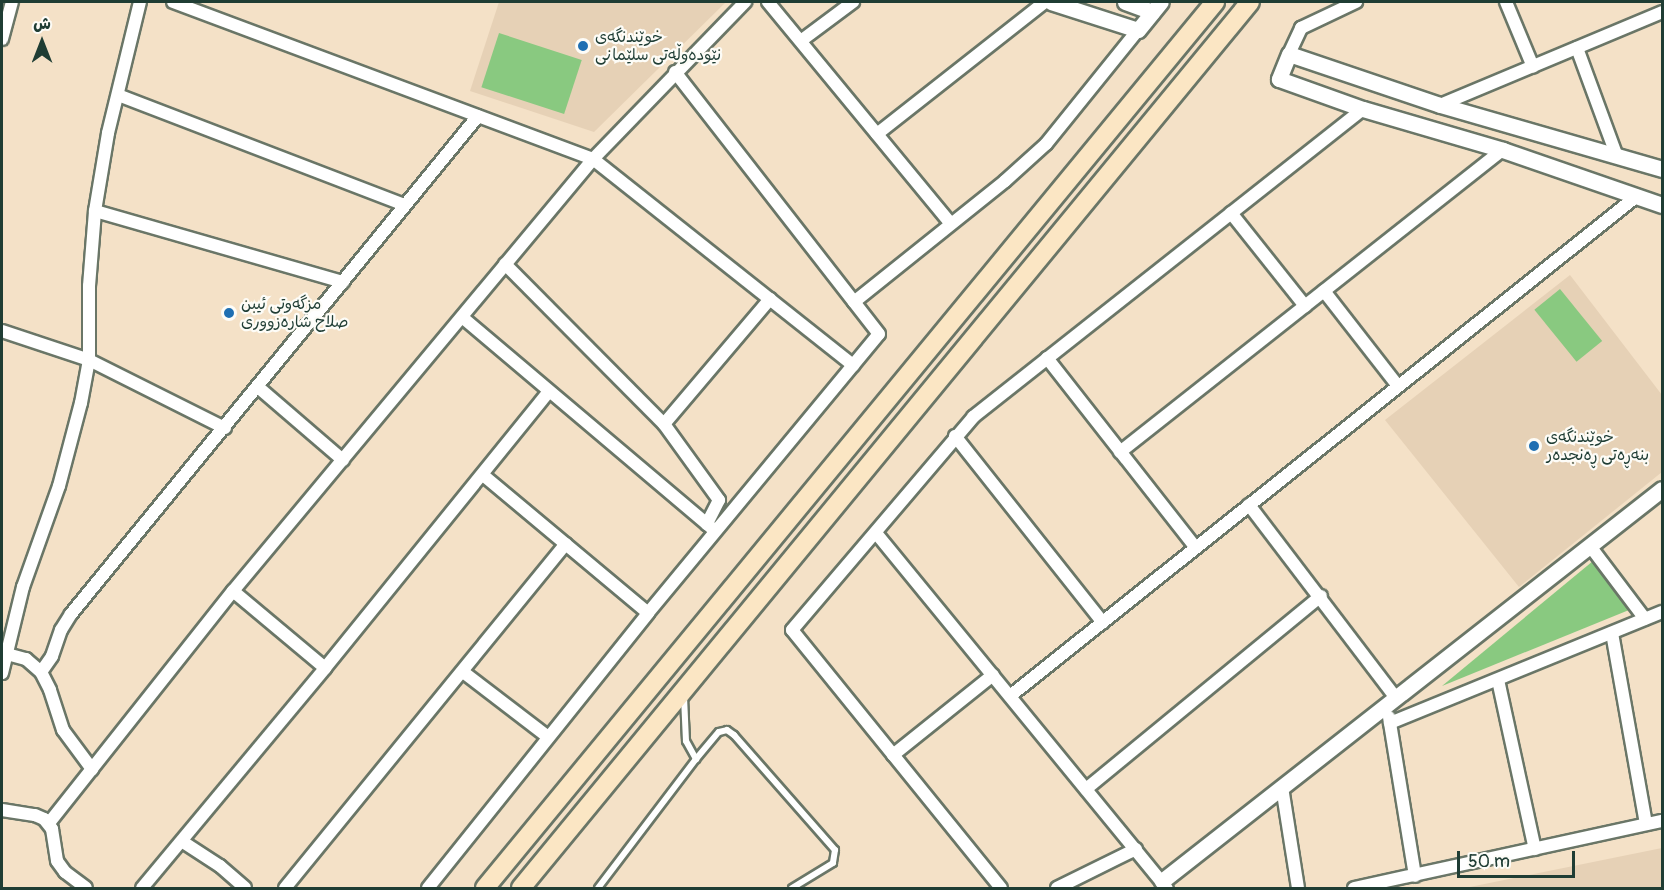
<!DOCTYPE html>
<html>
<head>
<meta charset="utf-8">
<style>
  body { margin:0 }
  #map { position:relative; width:1664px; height:890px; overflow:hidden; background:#f4e1c7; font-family:Pangolin,"Playpen Sans Arabic",sans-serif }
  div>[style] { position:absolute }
  .built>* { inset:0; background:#e6d1b6 }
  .green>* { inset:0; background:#89c980; transform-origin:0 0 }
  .roads { filter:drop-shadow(2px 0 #6a7667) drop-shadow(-2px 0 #6a7667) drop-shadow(0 2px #6a7667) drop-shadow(0 -2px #6a7667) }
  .service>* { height:6px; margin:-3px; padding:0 3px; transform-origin:3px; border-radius:3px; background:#fff }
  .minor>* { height:12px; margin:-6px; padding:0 6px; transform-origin:6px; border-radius:6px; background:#fff }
  .tertiary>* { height:15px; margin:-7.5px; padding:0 7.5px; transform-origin:7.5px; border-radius:7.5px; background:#fff }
  .secondary>* { height:18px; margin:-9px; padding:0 9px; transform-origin:9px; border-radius:9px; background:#fbe6c4 }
  .dots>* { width:16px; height:16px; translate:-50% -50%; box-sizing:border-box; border:3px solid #fdfcf7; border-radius:50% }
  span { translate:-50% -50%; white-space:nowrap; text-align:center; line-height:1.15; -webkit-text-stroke:4.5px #fdfcf7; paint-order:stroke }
  .poi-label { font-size:16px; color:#1f3d34 }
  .left { translate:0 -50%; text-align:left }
  .frame { position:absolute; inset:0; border:3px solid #1f3d34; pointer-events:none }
  .north { position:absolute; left:12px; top:12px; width:60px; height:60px; -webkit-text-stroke:4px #fdfcf7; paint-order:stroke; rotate:0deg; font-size:16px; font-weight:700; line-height:24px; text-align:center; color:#1f3d34 }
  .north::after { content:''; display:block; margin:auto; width:21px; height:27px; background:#1f3d34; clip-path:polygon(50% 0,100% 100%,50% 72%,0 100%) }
  .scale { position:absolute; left:1457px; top:851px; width:118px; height:27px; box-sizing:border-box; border:3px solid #1f3d34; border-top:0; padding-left:8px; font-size:18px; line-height:21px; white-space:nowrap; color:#1f3d34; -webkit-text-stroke:4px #fdfcf7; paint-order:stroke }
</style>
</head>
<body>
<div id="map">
  <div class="built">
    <div style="clip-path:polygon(499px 2px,726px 2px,594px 132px,470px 91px)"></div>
    <div style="clip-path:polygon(1570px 275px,1662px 395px,1662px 472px,1519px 587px,1385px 420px)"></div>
    <div style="clip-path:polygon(1662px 848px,1662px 888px,1465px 888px)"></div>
  </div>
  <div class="green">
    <div style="left:499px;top:33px;width:87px;height:57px;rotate:18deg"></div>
    <div style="left:1560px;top:289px;width:67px;height:33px;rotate:51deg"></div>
    <div style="clip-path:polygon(1593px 561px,1629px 610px,1442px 686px)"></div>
  </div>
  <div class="roads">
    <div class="service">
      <div style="left:684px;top:697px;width:44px;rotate:87.4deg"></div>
      <div style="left:686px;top:741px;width:21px;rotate:61deg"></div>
      <div style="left:598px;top:888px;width:162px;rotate:-52.8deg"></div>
      <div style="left:696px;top:759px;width:35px;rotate:-50deg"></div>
      <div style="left:719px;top:732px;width:8px;rotate:-14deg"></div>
      <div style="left:727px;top:730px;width:9px;rotate:36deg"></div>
      <div style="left:734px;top:735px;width:153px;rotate:48.7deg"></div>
      <div style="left:835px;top:850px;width:13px;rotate:99deg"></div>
      <div style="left:833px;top:863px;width:48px;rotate:148.6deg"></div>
    </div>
    <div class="minor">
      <div style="left:173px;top:2px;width:448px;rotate:20.5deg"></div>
      <div style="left:593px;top:159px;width:332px;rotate:38.4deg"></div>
      <div style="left:768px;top:2px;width:286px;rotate:50.5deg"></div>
      <div style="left:1506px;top:2px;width:70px;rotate:67.4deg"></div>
      <div style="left:2px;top:39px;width:38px;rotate:-75deg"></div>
      <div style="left:802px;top:40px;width:64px;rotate:-36.7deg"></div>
      <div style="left:1577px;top:48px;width:113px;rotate:69.8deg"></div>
      <div style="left:1289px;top:54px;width:29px;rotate:-65deg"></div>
      <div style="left:1301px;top:28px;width:61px;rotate:-25.3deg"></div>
      <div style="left:118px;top:95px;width:307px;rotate:21deg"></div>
      <div style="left:1440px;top:105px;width:241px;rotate:-22.7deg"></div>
      <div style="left:877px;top:134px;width:214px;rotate:-38.2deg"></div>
      <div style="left:95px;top:211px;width:258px;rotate:16deg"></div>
      <div style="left:1231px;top:213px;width:119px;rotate:51.5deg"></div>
      <div style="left:505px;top:264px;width:226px;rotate:45.2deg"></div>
      <div style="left:664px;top:424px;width:94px;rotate:54.1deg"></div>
      <div style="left:719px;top:500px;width:27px;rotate:117deg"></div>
      <div style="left:1324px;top:291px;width:120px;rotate:52.1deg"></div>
      <div style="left:854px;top:302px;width:193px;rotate:-38.7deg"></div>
      <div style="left:1005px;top:181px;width:55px;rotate:-42.1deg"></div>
      <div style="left:1046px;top:144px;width:146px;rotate:-51.1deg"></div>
      <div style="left:462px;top:317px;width:329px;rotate:40.2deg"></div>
      <div style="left:2px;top:331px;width:92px;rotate:18.4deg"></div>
      <div style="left:89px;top:360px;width:152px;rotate:26.6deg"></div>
      <div style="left:1047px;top:358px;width:241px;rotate:51.9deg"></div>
      <div style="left:258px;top:387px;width:112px;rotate:40.7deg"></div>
      <div style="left:664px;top:424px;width:164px;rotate:-49.7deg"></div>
      <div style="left:955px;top:436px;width:238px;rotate:51.6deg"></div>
      <div style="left:1120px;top:452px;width:488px;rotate:-38.3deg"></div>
      <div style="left:483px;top:475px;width:215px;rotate:39.9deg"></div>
      <div style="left:1249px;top:505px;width:243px;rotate:52.7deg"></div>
      <div style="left:876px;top:533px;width:459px;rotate:50.7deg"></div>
      <div style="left:1590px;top:546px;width:91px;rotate:53deg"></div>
      <div style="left:233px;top:591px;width:120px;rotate:39.9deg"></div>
      <div style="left:1612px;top:633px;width:194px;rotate:79.9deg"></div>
      <div style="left:7px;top:654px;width:20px;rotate:15deg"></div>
      <div style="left:26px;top:659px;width:20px;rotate:41deg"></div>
      <div style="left:41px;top:672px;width:20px;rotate:63deg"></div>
      <div style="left:50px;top:690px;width:42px;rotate:72deg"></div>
      <div style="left:63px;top:730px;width:49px;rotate:53.4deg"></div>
      <div style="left:41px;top:672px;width:19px;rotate:-55deg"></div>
      <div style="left:52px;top:656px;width:28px;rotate:-71deg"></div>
      <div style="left:61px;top:630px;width:19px;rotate:-58deg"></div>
      <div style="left:71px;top:614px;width:643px;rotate:-50.74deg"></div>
      <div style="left:463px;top:672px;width:107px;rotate:37.4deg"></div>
      <div style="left:2px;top:673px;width:89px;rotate:-76.3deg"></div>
      <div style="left:23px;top:587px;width:107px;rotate:-70.4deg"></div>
      <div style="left:59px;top:486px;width:86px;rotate:-75.2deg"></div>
      <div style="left:81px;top:403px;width:44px;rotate:-79.5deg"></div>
      <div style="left:89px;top:360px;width:74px;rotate:-90deg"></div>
      <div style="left:89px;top:286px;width:75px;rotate:-85.4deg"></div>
      <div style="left:95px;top:211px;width:79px;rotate:-80.5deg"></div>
      <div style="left:108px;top:133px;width:135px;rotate:-76.3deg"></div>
      <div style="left:1498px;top:680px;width:173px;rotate:77.7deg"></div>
      <div style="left:1010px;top:696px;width:802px;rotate:-38.57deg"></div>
      <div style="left:1389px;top:717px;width:161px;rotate:80.7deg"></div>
      <div style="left:1390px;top:723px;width:294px;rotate:-22.2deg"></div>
      <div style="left:893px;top:755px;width:128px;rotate:-38.7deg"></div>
      <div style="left:1282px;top:787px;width:102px;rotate:81deg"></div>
      <div style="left:1086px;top:789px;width:304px;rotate:-39.4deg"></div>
      <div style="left:2px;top:810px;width:33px;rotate:9deg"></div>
      <div style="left:35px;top:815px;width:10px;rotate:24deg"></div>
      <div style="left:44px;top:819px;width:13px;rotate:51deg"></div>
      <div style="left:52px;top:829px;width:32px;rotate:81deg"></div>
      <div style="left:57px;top:861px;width:14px;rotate:54deg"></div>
      <div style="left:65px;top:872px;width:26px;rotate:37deg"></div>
      <div style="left:49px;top:823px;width:296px;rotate:-51.6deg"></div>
      <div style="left:233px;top:591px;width:562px;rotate:-50.19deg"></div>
      <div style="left:593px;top:159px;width:219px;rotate:-45.9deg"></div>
      <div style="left:183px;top:842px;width:44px;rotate:33deg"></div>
      <div style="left:220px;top:866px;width:33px;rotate:41deg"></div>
      <div style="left:142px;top:888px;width:286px;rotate:-50.2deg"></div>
      <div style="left:325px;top:668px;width:356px;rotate:-51deg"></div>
      <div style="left:285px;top:888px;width:444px;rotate:-50.8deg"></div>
      <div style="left:428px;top:888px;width:352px;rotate:-51.3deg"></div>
      <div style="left:648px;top:613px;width:362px;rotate:-50.4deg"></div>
      <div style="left:879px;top:334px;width:332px;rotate:-127.9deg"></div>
      <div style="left:1001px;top:888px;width:332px;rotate:-129deg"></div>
      <div style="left:792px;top:630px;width:280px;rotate:-49.6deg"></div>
      <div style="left:973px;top:417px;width:497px;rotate:-38.3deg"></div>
      <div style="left:1057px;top:888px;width:88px;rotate:-26.3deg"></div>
      <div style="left:1354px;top:888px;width:315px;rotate:-12.3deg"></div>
    </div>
    <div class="tertiary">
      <div style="left:1051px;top:2px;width:91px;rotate:17.8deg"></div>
      <div style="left:1138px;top:30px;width:36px;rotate:-51deg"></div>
      <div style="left:1125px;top:2px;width:29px;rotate:20deg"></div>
      <div style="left:1662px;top:169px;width:231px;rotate:-163.9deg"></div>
      <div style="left:1440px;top:105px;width:159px;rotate:-161.3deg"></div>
      <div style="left:1289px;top:54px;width:27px;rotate:112deg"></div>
      <div style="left:1279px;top:79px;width:89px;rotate:19.7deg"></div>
      <div style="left:1363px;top:109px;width:146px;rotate:16.3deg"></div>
      <div style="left:1503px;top:150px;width:168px;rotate:19.1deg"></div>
      <div style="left:1162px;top:881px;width:635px;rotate:-38.1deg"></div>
    </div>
    <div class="secondary">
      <div style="left:485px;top:888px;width:1148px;rotate:-50.51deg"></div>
      <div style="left:521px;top:888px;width:1147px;rotate:-50.55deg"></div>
    </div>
  </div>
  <div class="dots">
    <div style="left:583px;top:46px;background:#1f6fb2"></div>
    <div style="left:229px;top:313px;background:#1f6fb2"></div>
    <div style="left:1534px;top:446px;background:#1f6fb2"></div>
  </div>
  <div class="poi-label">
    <span class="left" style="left:595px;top:46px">خوێندنگەی<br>نێوده‌وڵه‌تی سلێمانی</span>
    <span class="left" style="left:241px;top:313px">مزگەوتی ئیبن<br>صلاح شارەزووری</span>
    <span class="left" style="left:1546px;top:446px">خوێندنگەی<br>بنەڕەتی ڕەنجدەر</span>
  </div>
  <div class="frame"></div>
  <div class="north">ش</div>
  <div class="scale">50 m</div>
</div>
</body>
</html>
